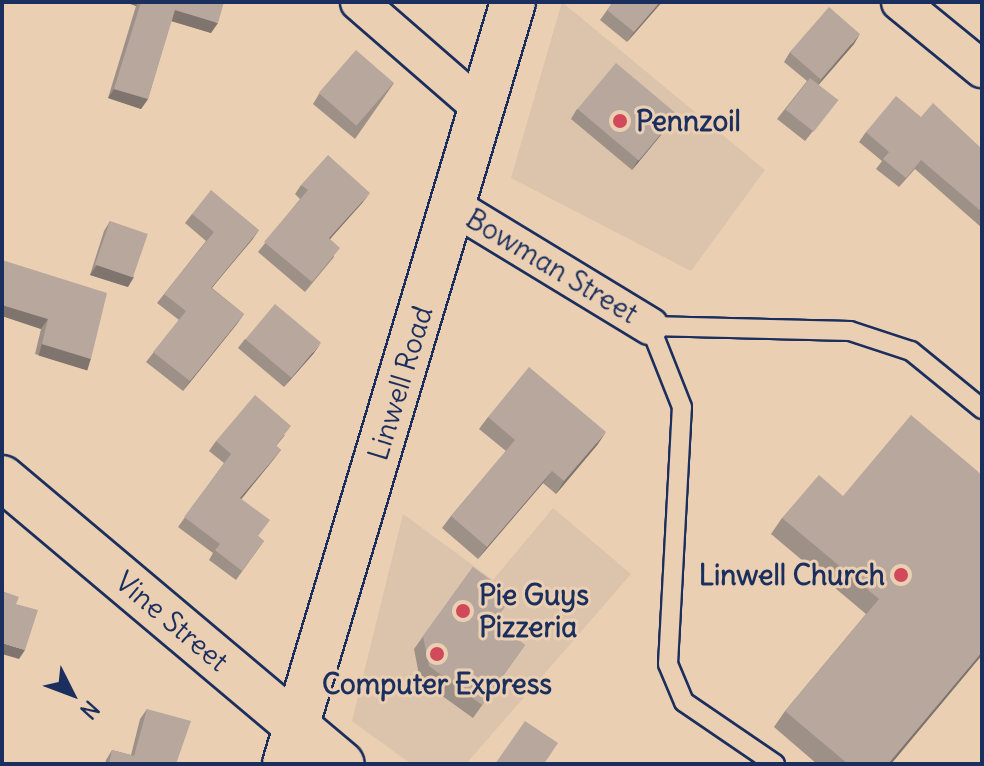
<!DOCTYPE html>
<html>
<head>
<meta charset="utf-8">
<style>
  body { margin:0 }
  #map { position:relative; width:984px; height:766px; overflow:hidden; background:#ebcfb2; font-family:Delius,sans-serif }
  div>[style] { position:absolute }
  .built>* { inset:0; background:#dbc3ac }
  .roads { filter:drop-shadow(2px 0 #1b2f5e) drop-shadow(-2px 0 #1b2f5e) drop-shadow(0 2px #1b2f5e) drop-shadow(0 -2px #1b2f5e) }
  .service>* { height:18px; margin:-9px; padding:0 9px; transform-origin:9px; border-radius:9px; background:#ebcfb2 }
  .minor>* { height:36px; margin:-18px; padding:0 18px; transform-origin:18px; border-radius:18px; background:#ebcfb2 }
  .tertiary>* { height:44px; margin:-22px; padding:0 22px; transform-origin:22px; border-radius:22px; background:#ebcfb2 }
  .secondary>* { height:44px; margin:-22px; padding:0 22px; transform-origin:22px; border-radius:22px; background:#ebcfb2 }
  .wall>* { inset:0; background:#9d9087 }
  .shaded-wall>* { inset:0; background:#80756e; transform-origin:0 0 }
  .building>* { inset:0; background:#b7a79d; transform-origin:0 0 }
  .dots>* { width:22px; height:22px; translate:-50% -50%; box-sizing:border-box; border:4px solid #ebcfb2; border-radius:50% }
  span { translate:-50% -50%; white-space:nowrap; text-align:center; line-height:1.15; -webkit-text-stroke:6px #ebcfb2; paint-order:stroke }
  .poi-label { font-size:28px; color:#1b2f5e; font-weight:700 }
  .left { translate:0 -50%; text-align:left }
  .right { translate:-100% -50%; text-align:right }
  .street-label { font-size:28px; color:#1b2f5e }
  .frame { position:absolute; inset:0; border:4px solid #1b2f5e; pointer-events:none }
  .north { position:absolute; left:32px; top:654px; width:80px; height:80px; -webkit-text-stroke:6px #ebcfb2; paint-order:stroke; rotate:132deg; font-size:22px; font-weight:700; line-height:32px; text-align:center; color:#1b2f5e }
  .north::after { content:''; display:block; margin:auto; width:28px; height:36px; background:#1b2f5e; clip-path:polygon(50% 0,100% 100%,50% 72%,0 100%) }
</style>
</head>
<body>
<div id="map">
  <div class="built">
    <div style="clip-path:polygon(562px 2px,765px 170px,691px 271px,511px 178px)"></div>
    <div style="clip-path:polygon(553px 508px,631px 574px,466px 764px,411px 764px,352px 721px,403px 514px,493px 580px)"></div>
  </div>
  <div class="roads">
    <div class="service">
      <div style="left:775px;top:764px;width:110px;rotate:-145.7deg"></div>
      <div style="left:684px;top:702px;width:41px;rotate:-112.8deg"></div>
      <div style="left:668px;top:664px;width:257px;rotate:-86.9deg"></div>
      <div style="left:682px;top:407px;width:87px;rotate:-111.6deg"></div>
      <div style="left:650px;top:326px;width:200px;rotate:1.4deg"></div>
      <div style="left:850px;top:331px;width:64px;rotate:18.2deg"></div>
      <div style="left:911px;top:351px;width:92px;rotate:39.2deg"></div>
    </div>
    <div class="minor">
      <div style="left:359px;top:2px;width:162px;rotate:41deg"></div>
      <div style="left:900px;top:2px;width:106px;rotate:39.3deg"></div>
      <div style="left:454px;top:207px;width:229px;rotate:31.3deg"></div>
    </div>
    <div class="tertiary">
      <div style="left:2px;top:478px;width:444px;rotate:40.1deg"></div>
    </div>
    <div class="secondary">
      <div style="left:285px;top:764px;width:795px;rotate:-73.34deg"></div>
    </div>
  </div>
  <div class="wall">
    <div style="clip-path:polygon(125px 2px,224px 2px,211px 33px,171px 21px,148px 99px,141px 109px,108px 98px,136px 6px)"></div>
    <div style="clip-path:polygon(613px 2px,662px 2px,627px 42px,600px 20px)"></div>
    <div style="clip-path:polygon(854px 44px,818px 85px,838px 100px,805px 141px,777px 119px,807px 81px,784px 62px,790px 52px)"></div>
    <div style="clip-path:polygon(394px 83px,355px 139px,313px 104px,319px 94px)"></div>
    <div style="clip-path:polygon(577px 109px,670px 124px,632px 170px,571px 119px)"></div>
    <div style="clip-path:polygon(921px 117px,982px 149px,982px 228px,915px 169px,899px 187px,876px 169px,882px 161px,859px 142px,866px 132px)"></div>
    <div style="clip-path:polygon(301px 185px,363px 202px,330px 239px,334px 257px,305px 292px,258px 252px,300px 199px,295px 194px)"></div>
    <div style="clip-path:polygon(192px 214px,259px 230px,212px 288px,244px 314px,183px 391px,146px 362px,179px 320px,157px 303px,206px 241px,185px 223px)"></div>
    <div style="clip-path:polygon(110px 221px,128px 287px,90px 275px,104px 231px)"></div>
    <div style="clip-path:polygon(2px 260px,91px 359px,84px 369px,35px 354px,41px 329px,2px 316px)"></div>
    <div style="clip-path:polygon(245px 339px,314px 353px,284px 387px,238px 348px)"></div>
    <div style="clip-path:polygon(488px 417px,598px 444px,556px 494px,543px 483px,478px 559px,442px 528px,451px 516px,506px 451px,479px 429px)"></div>
    <div style="clip-path:polygon(285px 435px,276px 446px,281px 450px,241px 499px,258px 536px,264px 541px,236px 580px,209px 560px,213px 553px,178px 527px,224px 463px,209px 451px,216px 441px)"></div>
    <div style="clip-path:polygon(843px 496px,982px 655px,891px 764px,817px 764px,774px 727px,785px 711px,866px 614px,771px 534px,782px 518px)"></div>
    <div style="clip-path:polygon(473px 567px,494px 622px,525px 645px,473px 718px,420px 680px,414px 649px)"></div>
    <div style="clip-path:polygon(147px 709px,176px 764px,105px 764px,106px 760px,112px 750px,131px 755px,140px 719px)"></div>
  </div>
  <div class="shaded-wall">
    <div style="clip-path:polygon(125px 2px,139px 2px,136px 6px)"></div>
    <div style="clip-path:polygon(660px 2px,662px 2px,627px 42px,634px 32px)"></div>
    <div style="clip-path:polygon(175px 10px,218px 23px,211px 33px,168px 20px)"></div>
    <div style="clip-path:polygon(860px 34px,854px 44px,815px 89px,822px 79px)"></div>
    <div style="clip-path:polygon(114px 89px,148px 99px,141px 109px,108px 98px)"></div>
    <div style="clip-path:polygon(677px 114px,670px 124px,632px 170px,638px 160px)"></div>
    <div style="clip-path:polygon(370px 193px,363px 202px,322px 248px,329px 238px)"></div>
    <div style="clip-path:polygon(259px 230px,252px 240px,204px 297px,211px 288px)"></div>
    <div style="clip-path:polygon(97px 265px,134px 277px,128px 287px,90px 275px)"></div>
    <div style="clip-path:polygon(2px 305px,48px 319px,41px 329px,2px 316px)"></div>
    <div style="clip-path:polygon(244px 314px,237px 324px,183px 391px,190px 381px)"></div>
    <div style="clip-path:polygon(321px 343px,314px 353px,284px 387px,291px 378px)"></div>
    <div style="left:42px;top:344px;width:51px;height:12px;rotate:17deg"></div>
    <div style="clip-path:polygon(606px 432px,598px 444px,556px 494px,564px 481px)"></div>
    <div style="clip-path:polygon(281px 450px,274px 459px,234px 508px,240px 498px)"></div>
    <div style="clip-path:polygon(552px 471px,543px 483px,478px 559px,487px 547px)"></div>
    <div style="clip-path:polygon(2px 643px,25px 650px,19px 659px,2px 654px)"></div>
    <div style="clip-path:polygon(982px 652px,982px 655px,891px 764px,888px 764px)"></div>
  </div>
  <div class="building">
    <div style="clip-path:polygon(141px 2px,224px 2px,218px 23px,175px 10px,148px 99px,114px 89px)"></div>
    <div style="clip-path:polygon(613px 2px,660px 2px,634px 32px,607px 10px)"></div>
    <div style="left:829px;top:7px;width:41px;height:60px;rotate:41deg"></div>
    <div style="left:356px;top:50px;width:50px;height:57px;rotate:41deg"></div>
    <div style="left:616px;top:63px;width:80px;height:60px;rotate:40deg"></div>
    <div style="left:810px;top:78px;width:36px;height:40px;rotate:38deg"></div>
    <div style="clip-path:polygon(896px 96px,921px 117px,933px 103px,982px 149px,982px 212px,921px 160px,906px 178px,883px 159px,889px 152px,866px 132px)"></div>
    <div style="clip-path:polygon(328px 155px,370px 193px,329px 238px,340px 248px,312px 282px,264px 242px,308px 190px,301px 185px)"></div>
    <div style="clip-path:polygon(211px 190px,259px 230px,211px 288px,244px 314px,190px 381px,153px 352px,186px 311px,164px 294px,214px 232px,192px 214px)"></div>
    <div style="left:110px;top:221px;width:40px;height:46px;rotate:19deg"></div>
    <div style="clip-path:polygon(2px 260px,107px 293px,91px 359px,42px 344px,48px 319px,2px 305px)"></div>
    <div style="left:275px;top:304px;width:60px;height:46px;rotate:40deg"></div>
    <div style="clip-path:polygon(529px 367px,606px 432px,564px 481px,552px 471px,487px 547px,451px 516px,515px 440px,488px 417px)"></div>
    <div style="clip-path:polygon(255px 395px,291px 426px,276px 445px,281px 450px,240px 498px,270px 520px,258px 536px,264px 541px,242px 571px,215px 550px,220px 544px,184px 517px,231px 454px,216px 441px)"></div>
    <div style="clip-path:polygon(911px 415px,982px 475px,982px 652px,888px 764px,848px 764px,785px 711px,879px 599px,782px 518px,819px 475px,843px 496px)"></div>
    <div style="clip-path:polygon(473px 567px,513px 596px,494px 622px,525px 645px,482px 705px,429px 666px,423px 636px)"></div>
    <div style="clip-path:polygon(2px 591px,19px 597px,16px 604px,38px 610px,25px 650px,2px 643px)"></div>
    <div style="clip-path:polygon(147px 709px,191px 721px,176px 764px,109px 764px,112px 750px,134px 756px)"></div>
    <div style="clip-path:polygon(525px 721px,558px 743px,544px 764px,495px 764px)"></div>
  </div>
  <div class="dots">
    <div style="left:620px;top:121px;background:#d1495b"></div>
    <div style="left:901px;top:575px;background:#d1495b"></div>
    <div style="left:463px;top:611px;background:#d1495b"></div>
    <div style="left:437px;top:654px;background:#d1495b"></div>
  </div>
  <div class="poi-label">
    <span class="left" style="left:636px;top:121px">Pennzoil</span>
    <span class="right" style="left:885px;top:575px">Linwell Church</span>
    <span class="left" style="left:479px;top:611px">Pie Guys<br>Pizzeria</span>
    <span style="left:437px;top:684px">Computer Express</span>
  </div>
  <div class="street-label">
    <span style="left:552px;top:266px;rotate:31deg">Bowman Street</span>
    <span style="left:400px;top:383px;rotate:-73deg">Linwell Road</span>
    <span style="left:172px;top:621px;rotate:40deg">Vine Street</span>
  </div>
  <div class="frame"></div>
  <div class="north">N</div>
</div>
</body>
</html>
